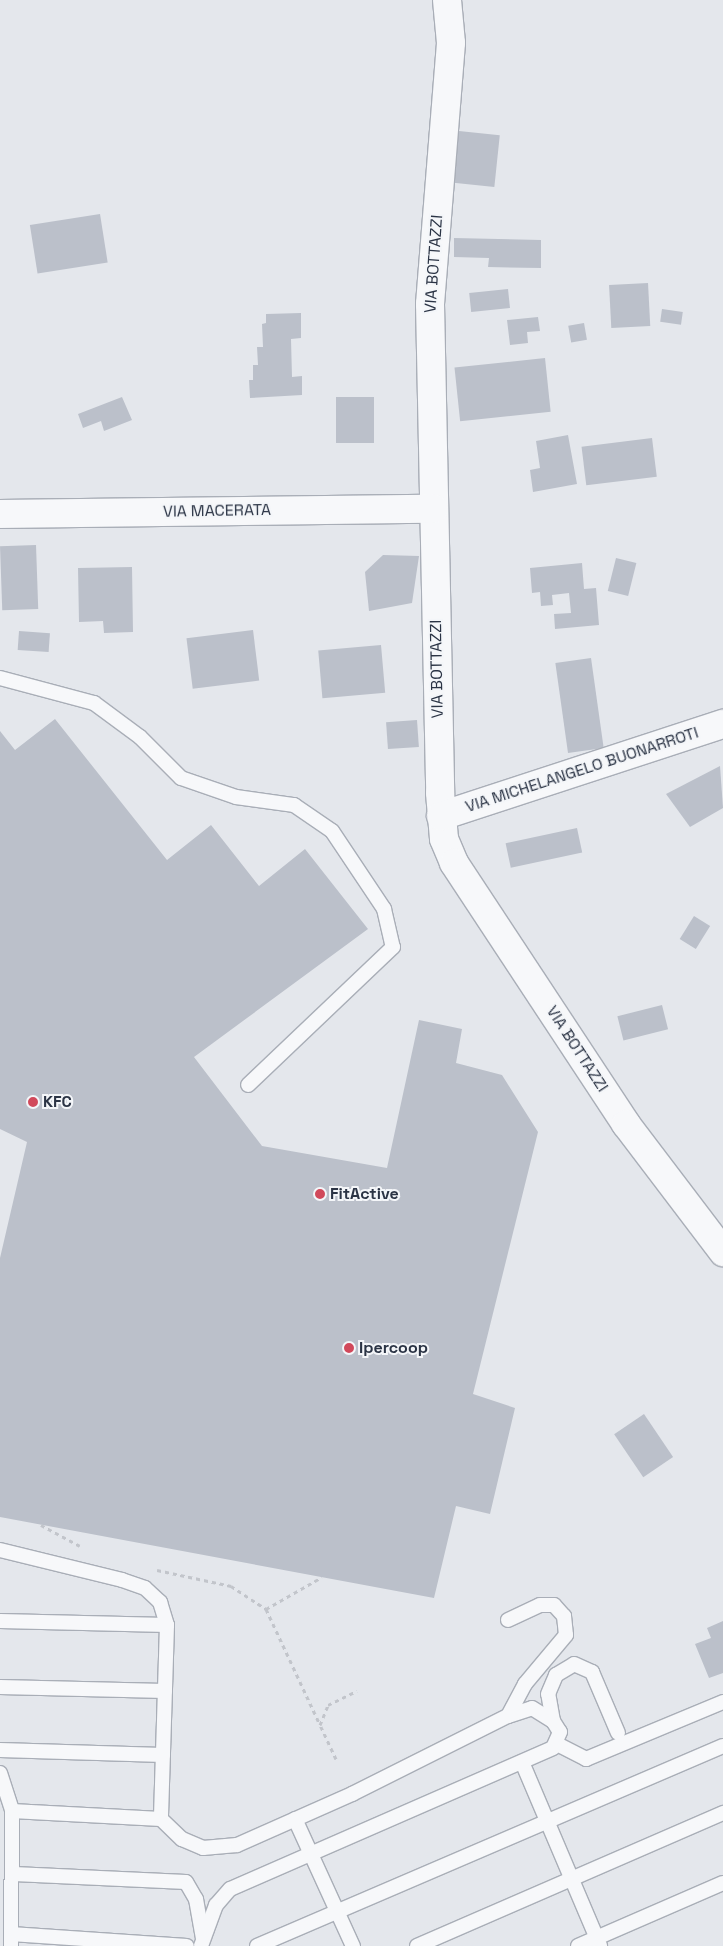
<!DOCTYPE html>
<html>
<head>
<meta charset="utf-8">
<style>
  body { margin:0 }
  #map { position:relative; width:723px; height:1946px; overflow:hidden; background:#e4e7ec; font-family:"Space Grotesk",sans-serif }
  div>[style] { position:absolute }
  .building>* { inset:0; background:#bbc0ca; transform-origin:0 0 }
  .path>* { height:3px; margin-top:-1.5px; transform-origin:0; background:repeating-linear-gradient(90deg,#c2c5cb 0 4px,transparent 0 8px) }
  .roads { filter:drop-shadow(1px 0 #a9aeb7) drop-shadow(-1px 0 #a9aeb7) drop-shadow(0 1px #a9aeb7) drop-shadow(0 -1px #a9aeb7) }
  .lane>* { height:14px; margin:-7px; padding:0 7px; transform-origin:7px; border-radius:7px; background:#f7f8fa }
  .street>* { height:28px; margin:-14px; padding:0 14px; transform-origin:14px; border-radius:14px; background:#f7f8fa }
  .dots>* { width:14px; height:14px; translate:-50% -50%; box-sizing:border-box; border:2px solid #f4f6f9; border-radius:50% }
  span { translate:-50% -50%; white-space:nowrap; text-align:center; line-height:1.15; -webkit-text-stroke:4px #f4f6f9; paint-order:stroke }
  .street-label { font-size:16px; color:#2b3445 }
  .poi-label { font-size:16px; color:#2b3445; font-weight:700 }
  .left { translate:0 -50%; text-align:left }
</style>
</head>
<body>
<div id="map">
  <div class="building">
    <div style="left:459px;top:131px;width:41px;height:52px;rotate:6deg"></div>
    <div style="left:100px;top:214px;width:49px;height:71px;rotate:81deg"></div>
    <div style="clip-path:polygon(454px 238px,541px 240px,541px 268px,488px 267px,489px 258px,454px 257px)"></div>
    <div style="left:648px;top:283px;width:43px;height:39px;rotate:87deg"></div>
    <div style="left:508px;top:289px;width:19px;height:39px;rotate:84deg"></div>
    <div style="left:662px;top:309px;width:21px;height:13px;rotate:8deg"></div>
    <div style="clip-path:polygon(301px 313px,301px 338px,291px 339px,292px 377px,302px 376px,302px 395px,250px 398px,249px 380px,253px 380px,253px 365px,258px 365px,257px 347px,263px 347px,262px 324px,266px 323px,266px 314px)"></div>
    <div style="clip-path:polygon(538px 317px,540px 331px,527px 332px,528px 343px,510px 345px,507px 320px)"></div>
    <div style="left:584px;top:323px;width:17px;height:16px;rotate:80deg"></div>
    <div style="left:545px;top:358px;width:54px;height:91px;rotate:84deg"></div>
    <div style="clip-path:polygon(122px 397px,132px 420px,104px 431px,101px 421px,83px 428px,78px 414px)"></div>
    <div style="left:374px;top:397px;width:46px;height:38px;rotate:90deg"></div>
    <div style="clip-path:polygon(568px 435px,577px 484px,533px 492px,530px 470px,540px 468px,536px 441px)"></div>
    <div style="left:652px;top:438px;width:39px;height:71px;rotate:83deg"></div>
    <div style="left:36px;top:545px;width:64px;height:36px;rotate:88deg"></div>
    <div style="clip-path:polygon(383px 555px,419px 556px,412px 603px,369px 611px,365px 572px)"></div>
    <div style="left:616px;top:558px;width:21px;height:34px;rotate:14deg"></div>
    <div style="clip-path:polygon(582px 563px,584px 589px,596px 588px,599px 625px,555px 629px,554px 614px,571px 613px,569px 593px,552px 595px,553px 605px,541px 606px,540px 592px,532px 593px,530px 568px)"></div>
    <div style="clip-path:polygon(132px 567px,133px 632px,104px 633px,103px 621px,79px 622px,78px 568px)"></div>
    <div style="left:253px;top:630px;width:51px;height:67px;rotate:83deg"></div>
    <div style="left:19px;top:631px;width:31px;height:19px;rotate:4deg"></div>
    <div style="left:381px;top:645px;width:48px;height:63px;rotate:85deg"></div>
    <div style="left:591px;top:658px;width:91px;height:36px;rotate:82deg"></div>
    <div style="clip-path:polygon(55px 719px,167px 860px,211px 825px,259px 886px,305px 849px,368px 929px,194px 1057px,262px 1146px,387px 1168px,419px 1020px,462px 1029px,456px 1063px,502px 1075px,538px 1132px,473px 1394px,515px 1408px,490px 1514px,456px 1506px,434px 1598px,0 1517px,0 1258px,27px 1142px,0 1129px,0 731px,15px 750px)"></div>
    <div style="left:417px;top:720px;width:27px;height:31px;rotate:86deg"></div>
    <div style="clip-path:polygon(720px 766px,723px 808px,690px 827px,666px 794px)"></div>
    <div style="left:577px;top:828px;width:25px;height:73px;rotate:78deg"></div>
    <div style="left:694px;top:916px;width:19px;height:27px;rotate:32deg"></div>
    <div style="left:662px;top:1005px;width:25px;height:46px;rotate:76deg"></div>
    <div style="left:644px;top:1414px;width:52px;height:36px;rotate:56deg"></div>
    <div style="clip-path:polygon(723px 1621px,723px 1673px,709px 1678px,695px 1644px,711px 1638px,707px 1628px)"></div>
  </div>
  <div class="path">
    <div style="left:41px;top:1525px;width:44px;rotate:28.3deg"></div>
    <div style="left:157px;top:1570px;width:76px;rotate:12.2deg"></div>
    <div style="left:231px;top:1586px;width:42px;rotate:33.3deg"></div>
    <div style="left:266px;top:1609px;width:64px;rotate:-29.7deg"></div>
    <div style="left:266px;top:1609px;width:128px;rotate:65deg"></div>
    <div style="left:336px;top:1759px;width:38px;rotate:-115deg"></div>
    <div style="left:320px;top:1725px;width:22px;rotate:-68deg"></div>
    <div style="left:328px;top:1705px;width:32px;rotate:-26deg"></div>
  </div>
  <div class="roads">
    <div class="lane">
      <div style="left:0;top:678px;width:97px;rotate:14.9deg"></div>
      <div style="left:94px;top:703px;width:57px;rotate:36.5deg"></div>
      <div style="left:140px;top:737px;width:58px;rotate:45deg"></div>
      <div style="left:181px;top:778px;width:58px;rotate:19.1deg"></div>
      <div style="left:236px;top:797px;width:59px;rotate:7.9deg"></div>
      <div style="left:294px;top:805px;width:46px;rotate:34.4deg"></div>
      <div style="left:332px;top:831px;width:94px;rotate:56.3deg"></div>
      <div style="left:384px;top:909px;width:39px;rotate:77deg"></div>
      <div style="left:393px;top:947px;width:200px;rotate:136.4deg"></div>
      <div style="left:0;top:1550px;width:126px;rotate:13.8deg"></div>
      <div style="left:122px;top:1580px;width:24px;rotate:19deg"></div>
      <div style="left:145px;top:1588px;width:21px;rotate:43deg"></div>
      <div style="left:160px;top:1602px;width:24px;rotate:73deg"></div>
      <div style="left:167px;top:1625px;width:194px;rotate:91.8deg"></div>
      <div style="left:161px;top:1819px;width:29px;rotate:44deg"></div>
      <div style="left:182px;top:1839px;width:23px;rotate:23deg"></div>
      <div style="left:203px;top:1848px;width:34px;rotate:-5deg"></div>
      <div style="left:237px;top:1845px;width:126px;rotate:-23.9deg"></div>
      <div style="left:352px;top:1794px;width:174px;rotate:-26.6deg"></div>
      <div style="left:508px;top:1716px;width:25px;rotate:-18deg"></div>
      <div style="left:532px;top:1708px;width:25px;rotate:32deg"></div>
      <div style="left:553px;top:1721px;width:13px;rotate:58deg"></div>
      <div style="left:560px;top:1732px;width:17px;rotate:114deg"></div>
      <div style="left:553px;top:1748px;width:352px;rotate:156.4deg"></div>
      <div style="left:230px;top:1889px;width:21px;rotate:131deg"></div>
      <div style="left:216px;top:1905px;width:44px;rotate:110.1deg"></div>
      <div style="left:508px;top:1620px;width:35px;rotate:-25deg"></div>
      <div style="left:540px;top:1605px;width:14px"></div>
      <div style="left:554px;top:1605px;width:15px;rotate:48deg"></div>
      <div style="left:564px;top:1616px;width:19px;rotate:84deg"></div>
      <div style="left:566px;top:1635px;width:64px;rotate:129.9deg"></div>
      <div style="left:525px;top:1684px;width:36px;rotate:118deg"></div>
      <div style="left:0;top:1621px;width:167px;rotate:1.4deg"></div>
      <div style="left:0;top:1687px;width:165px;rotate:1.4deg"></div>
      <div style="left:553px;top:1721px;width:27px;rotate:-100deg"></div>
      <div style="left:548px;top:1694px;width:21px;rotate:-67deg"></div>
      <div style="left:556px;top:1675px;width:21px;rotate:-31deg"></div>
      <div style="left:574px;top:1664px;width:20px;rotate:24deg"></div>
      <div style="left:592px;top:1672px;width:66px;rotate:66.9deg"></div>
      <div style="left:557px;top:1744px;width:33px;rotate:27deg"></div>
      <div style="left:586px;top:1759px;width:148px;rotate:-22.6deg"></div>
      <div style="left:0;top:1750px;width:163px;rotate:1.8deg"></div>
      <div style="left:522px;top:1762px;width:200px;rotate:67deg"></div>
      <div style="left:0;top:1773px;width:40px;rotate:72deg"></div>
      <div style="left:12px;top:1811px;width:135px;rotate:90.4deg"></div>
      <div style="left:12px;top:1811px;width:149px;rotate:3.1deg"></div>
      <div style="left:295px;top:1819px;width:140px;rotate:65.5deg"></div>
      <div style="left:14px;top:1874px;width:172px;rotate:2.7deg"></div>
      <div style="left:186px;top:1882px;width:20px;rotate:60deg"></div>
      <div style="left:196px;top:1899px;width:39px;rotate:80deg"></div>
      <div style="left:11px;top:1934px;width:176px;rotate:3.9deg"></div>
      <div style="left:257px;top:1946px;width:507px;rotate:-23.23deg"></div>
      <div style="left:417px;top:1946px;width:334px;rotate:-23.5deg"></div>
      <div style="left:578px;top:1946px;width:158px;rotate:-23.5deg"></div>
    </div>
    <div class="street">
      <div style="left:447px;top:0;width:43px;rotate:84.7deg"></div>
      <div style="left:451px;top:43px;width:262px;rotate:94.6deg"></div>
      <div style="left:430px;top:304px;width:489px;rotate:88.8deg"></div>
      <div style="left:440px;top:793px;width:46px;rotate:85deg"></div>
      <div style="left:444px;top:839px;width:26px;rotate:67deg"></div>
      <div style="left:454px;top:863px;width:313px;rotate:56.6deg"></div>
      <div style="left:626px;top:1124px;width:161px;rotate:52.8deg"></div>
      <div style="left:0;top:514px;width:434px;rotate:-0.7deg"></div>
      <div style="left:441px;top:816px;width:297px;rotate:-18.1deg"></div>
    </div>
  </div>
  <div class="dots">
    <div style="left:33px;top:1102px;background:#d1495b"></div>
    <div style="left:320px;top:1194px;background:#d1495b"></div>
    <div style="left:349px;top:1348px;background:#d1495b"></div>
  </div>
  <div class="street-label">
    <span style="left:434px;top:264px;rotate:-86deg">VIA BOTTAZZI</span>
    <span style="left:217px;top:511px;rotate:-1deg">VIA MACERATA</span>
    <span style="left:437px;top:669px;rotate:-91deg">VIA BOTTAZZI</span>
    <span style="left:582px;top:770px;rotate:-18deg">VIA MICHELANGELO BUONARROTI</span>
    <span style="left:577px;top:1049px;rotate:57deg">VIA BOTTAZZI</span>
  </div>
  <div class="poi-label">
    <span class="left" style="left:43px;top:1102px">KFC</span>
    <span class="left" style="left:330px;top:1194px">FitActive</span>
    <span class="left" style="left:359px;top:1348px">Ipercoop</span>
  </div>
</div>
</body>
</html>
